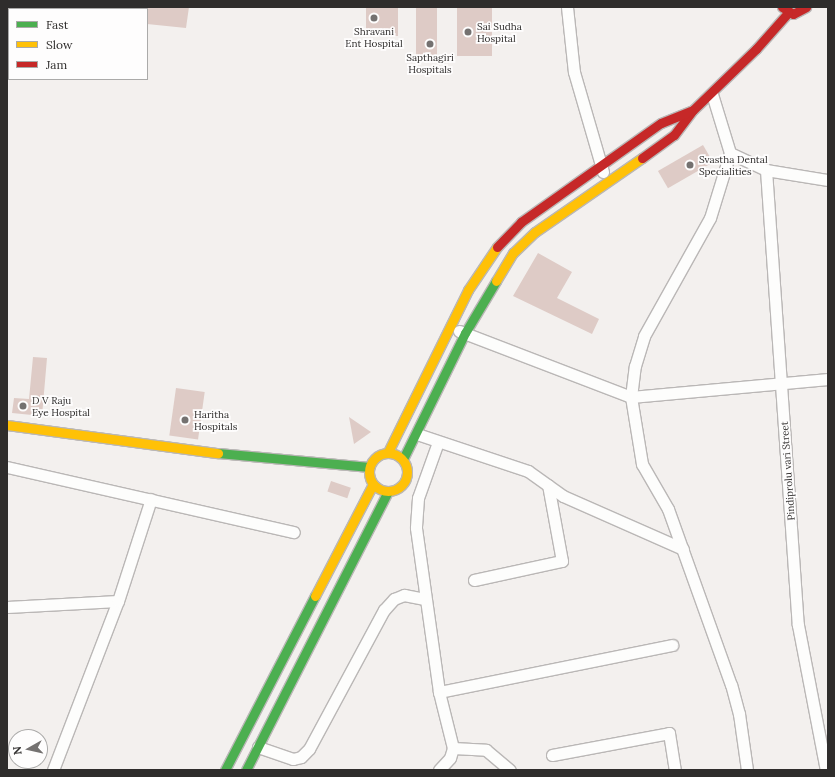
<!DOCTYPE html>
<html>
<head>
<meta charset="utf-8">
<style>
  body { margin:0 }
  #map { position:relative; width:835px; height:777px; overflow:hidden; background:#f3f0ee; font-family:Lora,serif }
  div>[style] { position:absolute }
  .building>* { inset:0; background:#decbc6; transform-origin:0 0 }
  .roads { filter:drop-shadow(1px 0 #bab7b6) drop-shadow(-1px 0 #bab7b6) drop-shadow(0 1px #bab7b6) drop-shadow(0 -1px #bab7b6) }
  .street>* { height:11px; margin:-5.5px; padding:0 5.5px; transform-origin:5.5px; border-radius:5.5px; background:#fdfdfc }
  .fast>* { height:9px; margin:-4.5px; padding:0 4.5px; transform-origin:4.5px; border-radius:4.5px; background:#4caf50 }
  .slow>* { height:9px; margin:-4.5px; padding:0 4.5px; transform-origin:4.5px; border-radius:4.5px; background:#ffc107 }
  .slow>.ring { margin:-4.5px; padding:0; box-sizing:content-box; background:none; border:9px solid #ffc107; border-radius:50% }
  .jam>* { height:9px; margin:-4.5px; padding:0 4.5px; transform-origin:4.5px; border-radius:4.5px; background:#c62828 }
  .dots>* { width:11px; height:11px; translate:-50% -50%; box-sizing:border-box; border:2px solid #fefdfd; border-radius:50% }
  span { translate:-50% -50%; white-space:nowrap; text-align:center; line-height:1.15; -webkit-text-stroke:3.5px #fefdfd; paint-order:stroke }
  .poi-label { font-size:10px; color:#2f2d2c }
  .left { translate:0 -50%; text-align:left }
  .street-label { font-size:10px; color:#2f2d2c }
  .frame { position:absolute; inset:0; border:8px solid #2f2d2c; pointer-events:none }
  .legend { position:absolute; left:8px; top:8px; width:140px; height:72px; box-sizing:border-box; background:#fefdfd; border:1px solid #abaaa9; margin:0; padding:5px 7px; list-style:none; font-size:12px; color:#2f2d2c }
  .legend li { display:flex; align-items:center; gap:8px; height:20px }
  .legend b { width:20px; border:1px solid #abaaa9 }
  .north { position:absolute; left:8px; top:729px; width:40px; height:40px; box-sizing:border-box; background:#fefdfd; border:1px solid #abaaa9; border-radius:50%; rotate:262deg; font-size:11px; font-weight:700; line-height:16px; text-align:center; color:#2f2d2c }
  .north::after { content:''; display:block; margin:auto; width:14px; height:18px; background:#747170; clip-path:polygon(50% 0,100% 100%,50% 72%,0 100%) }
</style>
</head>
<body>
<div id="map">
  <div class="building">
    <div style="clip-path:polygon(147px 7px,189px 7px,186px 28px,147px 24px)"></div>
    <div style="left:366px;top:7px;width:32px;height:29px"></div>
    <div style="left:416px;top:7px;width:21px;height:50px"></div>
    <div style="left:457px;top:7px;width:35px;height:49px"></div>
    <div style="left:703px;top:145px;width:20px;height:52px;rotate:60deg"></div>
    <div style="clip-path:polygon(538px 253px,572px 272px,557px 298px,599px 319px,592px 334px,513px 296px)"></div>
    <div style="clip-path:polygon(33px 357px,47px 358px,42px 416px,12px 413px,14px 398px,29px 399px)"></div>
    <div style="left:176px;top:388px;width:29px;height:48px;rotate:8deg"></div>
    <div style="clip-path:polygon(349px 417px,371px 432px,354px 444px)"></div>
    <div style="left:331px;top:481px;width:21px;height:11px;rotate:19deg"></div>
  </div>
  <div class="roads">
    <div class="street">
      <div style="left:567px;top:7px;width:65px;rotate:83.9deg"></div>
      <div style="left:574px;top:72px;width:104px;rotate:73.8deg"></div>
      <div style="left:712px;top:94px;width:62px;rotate:73deg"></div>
      <div style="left:730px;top:153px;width:40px;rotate:25deg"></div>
      <div style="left:766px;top:170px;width:63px;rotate:9.2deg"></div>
      <div style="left:766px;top:170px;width:456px;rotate:86deg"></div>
      <div style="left:798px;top:625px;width:148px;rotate:79.1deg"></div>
      <div style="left:459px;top:331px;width:184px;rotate:21deg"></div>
      <div style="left:631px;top:397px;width:31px;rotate:-83deg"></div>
      <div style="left:635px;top:366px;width:31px;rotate:-73deg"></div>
      <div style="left:644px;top:336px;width:135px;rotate:-60.8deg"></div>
      <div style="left:710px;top:218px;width:68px;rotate:-72.9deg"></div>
      <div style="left:417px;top:434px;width:117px;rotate:18.4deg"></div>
      <div style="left:528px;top:471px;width:43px;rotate:35.5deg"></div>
      <div style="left:563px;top:496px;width:131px;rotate:23.8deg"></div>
      <div style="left:438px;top:442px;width:59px;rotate:109.7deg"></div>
      <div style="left:418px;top:498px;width:30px;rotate:94deg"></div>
      <div style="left:416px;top:528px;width:166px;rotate:82deg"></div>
      <div style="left:439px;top:692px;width:58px;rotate:76deg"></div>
      <div style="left:453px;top:748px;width:10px;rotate:107deg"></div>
      <div style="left:450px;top:758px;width:16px;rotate:133deg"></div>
      <div style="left:7px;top:467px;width:294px;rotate:12.8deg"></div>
      <div style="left:474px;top:580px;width:90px;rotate:-12.2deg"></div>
      <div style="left:562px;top:561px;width:77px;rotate:-100.4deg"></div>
      <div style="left:7px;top:607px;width:111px;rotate:-3.1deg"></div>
      <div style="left:439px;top:692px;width:238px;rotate:-11.4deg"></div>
      <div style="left:258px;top:747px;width:37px;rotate:19deg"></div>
      <div style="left:293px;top:759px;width:8px;rotate:-14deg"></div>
      <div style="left:301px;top:757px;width:11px;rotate:-45deg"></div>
      <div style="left:309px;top:749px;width:158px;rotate:-61.7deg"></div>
      <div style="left:384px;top:610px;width:15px;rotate:-48deg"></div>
      <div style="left:394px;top:599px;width:11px;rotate:-22deg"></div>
      <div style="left:404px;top:595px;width:21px;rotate:11deg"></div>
      <div style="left:453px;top:748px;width:33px;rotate:3deg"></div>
      <div style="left:486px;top:750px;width:31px;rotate:40deg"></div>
      <div style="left:552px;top:755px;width:119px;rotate:-10.6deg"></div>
      <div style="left:669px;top:733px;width:37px;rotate:81deg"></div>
      <div style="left:53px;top:770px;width:181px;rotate:-69deg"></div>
      <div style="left:118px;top:601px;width:107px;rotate:-72.1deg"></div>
      <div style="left:747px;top:770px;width:57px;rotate:-98.1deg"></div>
      <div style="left:739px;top:714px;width:30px;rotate:-105deg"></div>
      <div style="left:731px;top:685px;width:187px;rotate:-109.7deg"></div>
      <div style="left:668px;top:509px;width:52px;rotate:-120deg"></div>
      <div style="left:642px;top:464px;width:68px;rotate:-99.3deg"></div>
      <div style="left:631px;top:397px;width:198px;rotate:-5.2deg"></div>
    </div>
    <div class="fast">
      <div style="left:218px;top:453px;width:152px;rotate:5.3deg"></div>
      <div style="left:403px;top:459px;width:140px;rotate:-63.8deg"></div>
      <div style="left:465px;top:333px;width:61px;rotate:-59.2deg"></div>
      <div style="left:225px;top:770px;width:196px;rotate:-62.7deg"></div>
      <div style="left:246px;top:770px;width:313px;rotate:-63deg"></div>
    </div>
    <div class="slow">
      <div style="left:496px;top:281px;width:33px;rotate:-59deg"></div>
      <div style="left:513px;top:253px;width:30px;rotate:-44deg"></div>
      <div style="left:535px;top:232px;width:130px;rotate:-34.7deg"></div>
      <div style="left:7px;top:425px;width:213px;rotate:7.6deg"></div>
      <div style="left:388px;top:452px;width:181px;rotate:-63.7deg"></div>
      <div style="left:468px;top:290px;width:52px;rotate:-56deg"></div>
      <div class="ring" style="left:369px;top:453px;width:29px;height:29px"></div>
      <div style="left:315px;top:596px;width:126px;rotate:-62.6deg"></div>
    </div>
    <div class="jam">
      <div style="left:782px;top:7px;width:13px;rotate:32deg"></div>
      <div style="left:793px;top:14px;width:15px;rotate:-28deg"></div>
      <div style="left:642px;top:158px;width:39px;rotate:-36deg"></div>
      <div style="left:674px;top:135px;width:31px;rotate:-53deg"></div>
      <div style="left:693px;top:110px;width:88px;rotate:-44.1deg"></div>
      <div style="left:756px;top:49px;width:48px;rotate:-48.4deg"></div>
      <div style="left:497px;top:247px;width:35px;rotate:-46deg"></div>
      <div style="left:521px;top:222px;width:171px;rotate:-35.3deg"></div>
      <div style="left:661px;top:123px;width:32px;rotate:-22deg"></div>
    </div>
  </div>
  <div class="dots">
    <div style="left:374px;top:18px;background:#747170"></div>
    <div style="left:468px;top:32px;background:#747170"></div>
    <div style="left:430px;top:44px;background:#747170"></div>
    <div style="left:690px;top:165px;background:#747170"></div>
    <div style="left:23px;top:406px;background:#747170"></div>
    <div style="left:185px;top:420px;background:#747170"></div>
  </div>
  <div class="poi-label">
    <span class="left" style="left:477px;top:32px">Sai Sudha<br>Hospital</span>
    <span style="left:374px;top:37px">Shravani<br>Ent Hospital</span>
    <span style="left:430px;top:63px">Sapthagiri<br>Hospitals</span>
    <span class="left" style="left:699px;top:165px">Svastha Dental<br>Specialities</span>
    <span class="left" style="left:32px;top:406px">D V Raju<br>Eye Hospital</span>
    <span class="left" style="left:194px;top:420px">Haritha<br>Hospitals</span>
  </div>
  <div class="street-label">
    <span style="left:788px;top:471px;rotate:-94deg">Pindiprolu vari Street</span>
  </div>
  <div class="frame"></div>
  <ul class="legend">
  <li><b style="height:5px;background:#4caf50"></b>Fast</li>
  <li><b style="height:5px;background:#ffc107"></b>Slow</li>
  <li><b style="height:5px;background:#c62828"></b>Jam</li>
  </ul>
  <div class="north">N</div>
</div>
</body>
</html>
